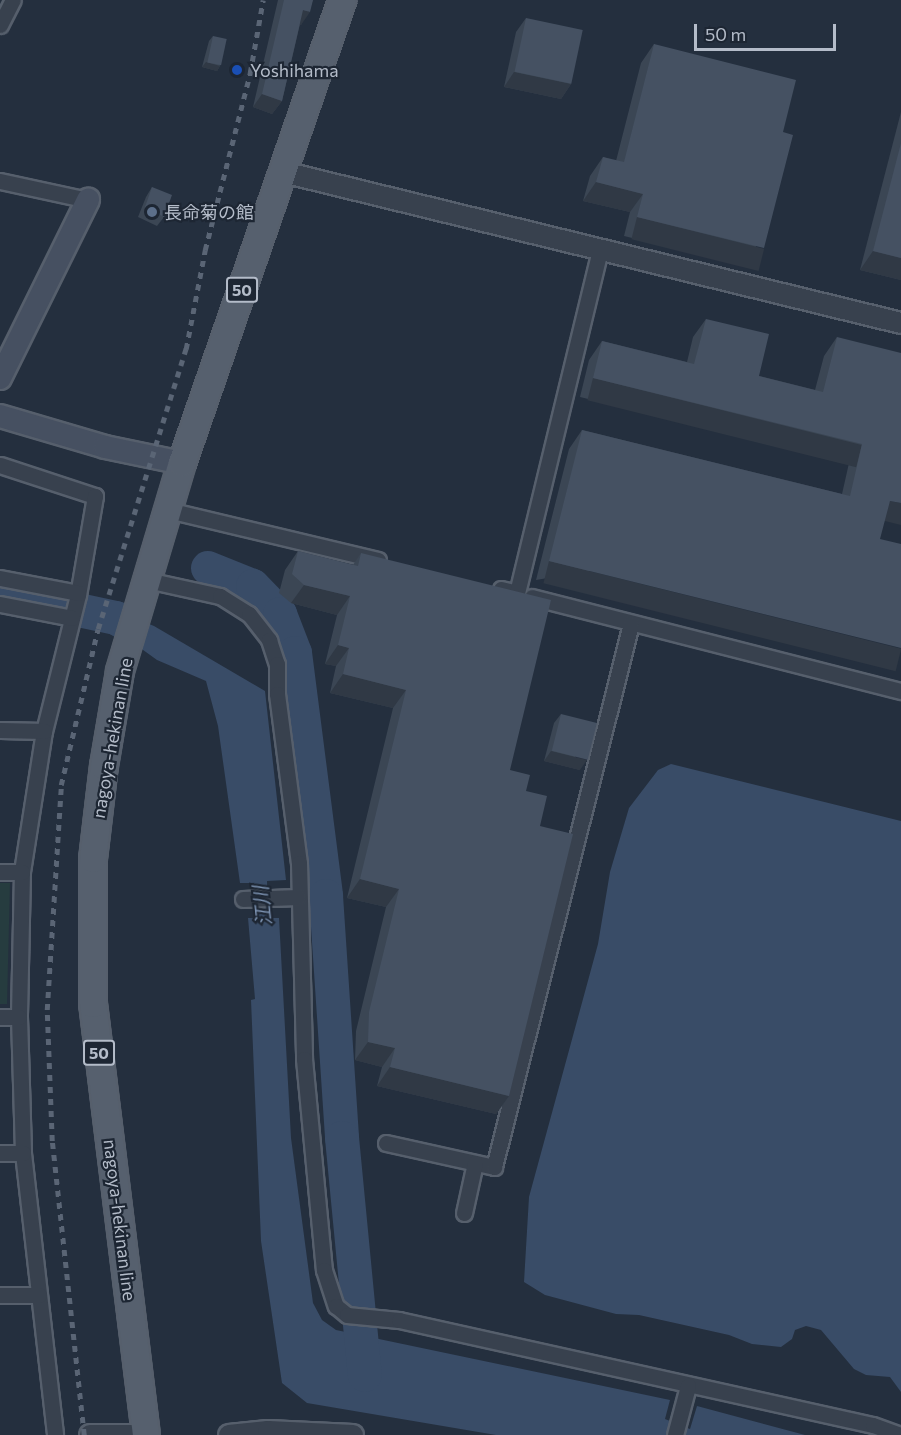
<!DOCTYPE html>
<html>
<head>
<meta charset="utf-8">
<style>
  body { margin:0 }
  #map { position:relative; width:901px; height:1435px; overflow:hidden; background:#242f3e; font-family:Commissioner,"Noto Sans JP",sans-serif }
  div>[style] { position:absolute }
  .green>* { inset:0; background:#263c3f }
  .water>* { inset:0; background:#394c67 }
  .river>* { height:34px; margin:-17px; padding:0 17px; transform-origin:17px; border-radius:17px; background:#394c67 }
  .roads { filter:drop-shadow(2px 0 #565f6c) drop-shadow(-2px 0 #565f6c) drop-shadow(0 2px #565f6c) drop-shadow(0 -2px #565f6c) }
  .minor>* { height:15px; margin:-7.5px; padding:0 7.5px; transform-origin:7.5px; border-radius:7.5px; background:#38414e }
  .tertiary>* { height:20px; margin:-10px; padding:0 10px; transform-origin:10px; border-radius:10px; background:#38414e }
  .secondary>* { height:22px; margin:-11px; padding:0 11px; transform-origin:11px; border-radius:11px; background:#465061 }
  .primary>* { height:26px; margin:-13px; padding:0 13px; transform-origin:13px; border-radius:13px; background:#56606e }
  .rail>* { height:4.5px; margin-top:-2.25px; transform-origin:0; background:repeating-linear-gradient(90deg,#5a6575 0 6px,transparent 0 12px) }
  .wall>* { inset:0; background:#3b4654 }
  .shaded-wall>* { inset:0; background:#303945; transform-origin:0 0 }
  .building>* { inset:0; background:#455162; transform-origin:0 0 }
  .dots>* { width:16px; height:16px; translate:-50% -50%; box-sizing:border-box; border:3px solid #1d2633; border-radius:50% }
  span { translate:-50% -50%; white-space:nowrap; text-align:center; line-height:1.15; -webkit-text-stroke:4.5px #1d2633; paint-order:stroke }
  .shield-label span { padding:2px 4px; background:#1d2633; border:2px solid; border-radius:4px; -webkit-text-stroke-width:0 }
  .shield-label { font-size:16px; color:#b4bcc9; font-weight:700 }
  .poi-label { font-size:18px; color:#b4bcc9 }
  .left { translate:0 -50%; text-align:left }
  .street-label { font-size:18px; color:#b4bcc9 }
  .water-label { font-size:20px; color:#7c92b1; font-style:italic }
  .scale { position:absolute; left:694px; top:24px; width:142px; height:27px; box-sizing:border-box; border:3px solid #b4bcc9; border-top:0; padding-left:8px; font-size:18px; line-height:21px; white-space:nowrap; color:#b4bcc9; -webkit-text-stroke:4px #1d2633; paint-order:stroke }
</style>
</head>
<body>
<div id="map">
  <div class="green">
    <div style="clip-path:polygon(0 883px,10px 883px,7px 1004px,0 1004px)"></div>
  </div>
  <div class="water">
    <div style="clip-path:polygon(93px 601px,154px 626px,265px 691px,286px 880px,267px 881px,268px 918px,279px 918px,291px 1138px,313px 1303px,322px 1320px,336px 1330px,670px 1400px,665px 1419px,690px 1429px,697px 1406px,805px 1435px,496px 1435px,307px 1403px,282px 1383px,261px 1241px,251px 1000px,255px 999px,248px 918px,254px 918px,254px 883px,240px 883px,218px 726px,206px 681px,157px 660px,114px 629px,88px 617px)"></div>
    <div style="clip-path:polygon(671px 764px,901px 821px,901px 1392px,890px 1377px,866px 1375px,854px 1369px,821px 1330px,806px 1326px,795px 1330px,792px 1339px,781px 1347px,752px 1344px,729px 1335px,639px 1315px,616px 1314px,545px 1295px,524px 1282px,529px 1197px,598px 944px,610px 872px,629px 808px,658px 770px)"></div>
  </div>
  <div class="river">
    <div style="left:208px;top:568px;width:48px;rotate:21.8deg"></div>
    <div style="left:253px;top:586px;width:39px;rotate:46deg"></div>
    <div style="left:280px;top:614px;width:42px;rotate:69deg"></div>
    <div style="left:295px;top:653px;width:245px;rotate:82.7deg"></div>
    <div style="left:326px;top:896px;width:243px;rotate:86.2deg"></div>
    <div style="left:342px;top:1138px;width:238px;rotate:84.5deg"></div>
    <div style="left:0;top:593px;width:119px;rotate:12.2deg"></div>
    <div style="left:116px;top:618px;width:20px;rotate:30deg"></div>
  </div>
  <div class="roads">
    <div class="minor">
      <div style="left:0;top:25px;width:28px;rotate:-63deg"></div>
      <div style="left:0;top:181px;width:90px;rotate:12.2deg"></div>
      <div style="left:0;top:465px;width:100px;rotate:18.1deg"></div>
      <div style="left:95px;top:496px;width:100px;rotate:99.7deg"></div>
      <div style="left:78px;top:595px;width:140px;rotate:104deg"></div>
      <div style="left:44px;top:731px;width:143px;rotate:98.9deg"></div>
      <div style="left:22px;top:872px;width:145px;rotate:91.2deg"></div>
      <div style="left:19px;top:1017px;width:136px;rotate:88.3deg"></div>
      <div style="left:23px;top:1153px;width:284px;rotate:83.5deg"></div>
      <div style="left:168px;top:510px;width:216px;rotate:13.4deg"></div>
      <div style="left:0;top:578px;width:79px;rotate:10.9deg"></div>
      <div style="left:147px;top:580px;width:75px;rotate:12.4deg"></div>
      <div style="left:220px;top:596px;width:34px;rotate:32deg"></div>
      <div style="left:249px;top:614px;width:33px;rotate:52deg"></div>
      <div style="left:269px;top:640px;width:25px;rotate:72deg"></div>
      <div style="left:277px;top:664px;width:30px;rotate:90deg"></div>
      <div style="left:277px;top:694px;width:170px;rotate:82.6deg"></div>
      <div style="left:299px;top:863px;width:196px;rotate:88.5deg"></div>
      <div style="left:304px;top:1059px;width:212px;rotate:84.6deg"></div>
      <div style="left:324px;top:1270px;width:38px;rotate:72deg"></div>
      <div style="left:336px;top:1306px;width:14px;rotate:39deg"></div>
      <div style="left:347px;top:1315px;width:52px;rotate:5.5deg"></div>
      <div style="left:399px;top:1320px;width:485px;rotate:12.5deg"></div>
      <div style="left:873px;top:1425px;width:30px;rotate:20deg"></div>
      <div style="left:501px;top:589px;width:16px;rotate:14deg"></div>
      <div style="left:517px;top:593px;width:354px;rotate:-76.4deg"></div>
      <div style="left:532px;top:597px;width:381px;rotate:14.3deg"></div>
      <div style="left:0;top:604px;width:73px;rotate:11deg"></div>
      <div style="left:0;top:730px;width:44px;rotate:1.3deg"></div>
      <div style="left:0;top:872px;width:22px"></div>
      <div style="left:243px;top:899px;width:55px;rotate:-2.1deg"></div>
      <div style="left:0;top:1017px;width:19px"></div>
      <div style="left:386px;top:1143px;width:111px;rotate:12.5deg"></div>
      <div style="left:494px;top:1167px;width:560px;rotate:-75.84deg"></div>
      <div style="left:0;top:1153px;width:23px"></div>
      <div style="left:464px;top:1213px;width:51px;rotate:-77.6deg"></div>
      <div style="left:0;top:1295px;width:39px"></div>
      <div style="left:675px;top:1435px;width:51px;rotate:-75.1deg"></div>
    </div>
    <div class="tertiary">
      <div style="left:283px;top:172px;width:636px;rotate:13.73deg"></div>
      <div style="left:90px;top:1435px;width:41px"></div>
      <div style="left:229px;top:1435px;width:39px;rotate:-6deg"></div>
      <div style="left:268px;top:1431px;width:85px;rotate:2.7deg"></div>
    </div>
    <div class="secondary">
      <div style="left:0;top:378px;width:199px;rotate:-63.7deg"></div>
      <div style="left:0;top:416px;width:109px;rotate:16.4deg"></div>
      <div style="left:105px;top:447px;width:79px;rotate:11.7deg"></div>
    </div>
    <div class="primary">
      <div style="left:146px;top:1435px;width:434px;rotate:-97deg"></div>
      <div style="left:93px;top:1004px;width:145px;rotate:-90deg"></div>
      <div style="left:93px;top:859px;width:94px;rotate:-83.3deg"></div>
      <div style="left:104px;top:766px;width:96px;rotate:-80.4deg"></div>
      <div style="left:120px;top:671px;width:217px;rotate:-73.4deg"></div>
      <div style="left:182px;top:463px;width:490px;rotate:-70.9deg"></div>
    </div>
  </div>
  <div class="rail">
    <div style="left:84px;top:1435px;width:296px;rotate:-96.2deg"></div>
    <div style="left:52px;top:1141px;width:131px;rotate:-92.2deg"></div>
    <div style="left:47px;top:1010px;width:225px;rotate:-86.4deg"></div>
    <div style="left:61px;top:785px;width:160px;rotate:-76.7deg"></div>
    <div style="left:98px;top:629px;width:294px;rotate:-72.6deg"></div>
    <div style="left:186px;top:349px;width:101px;rotate:-79.1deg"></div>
    <div style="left:205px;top:250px;width:183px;rotate:-75.7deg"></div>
    <div style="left:250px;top:73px;width:74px;rotate:-79.9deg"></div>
  </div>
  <div class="wall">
    <div style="clip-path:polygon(278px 0,313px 0,301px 25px,300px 24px,282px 101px,272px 114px,253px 107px)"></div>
    <div style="clip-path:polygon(526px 18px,571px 84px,561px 99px,504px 87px,516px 32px)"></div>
    <div style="clip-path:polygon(213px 36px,220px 66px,217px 71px,202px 67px,209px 41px)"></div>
    <div style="clip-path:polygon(654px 44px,783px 132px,751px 267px,624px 236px,630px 212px,583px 201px,590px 176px,603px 157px,616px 161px,641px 63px)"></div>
    <div style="clip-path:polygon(901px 112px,901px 280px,860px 270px)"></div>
    <div style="clip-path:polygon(152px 187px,164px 217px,157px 226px,138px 217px,146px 197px)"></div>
    <div style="clip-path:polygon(706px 319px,759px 376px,815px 390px,824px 356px,837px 337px,885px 521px,536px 580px,569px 449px,582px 430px,842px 494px,849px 463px,580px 397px,589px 360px,602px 341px,687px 362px,693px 337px)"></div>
    <div style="clip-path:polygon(298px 551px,353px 565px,361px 553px,510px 770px,526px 791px,540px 826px,509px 1096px,496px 1114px,377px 1086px,382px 1067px,355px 1060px,356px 1031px,386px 907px,347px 898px,393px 708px,330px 693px,336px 666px,325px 664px,337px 615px,291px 603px,279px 593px,285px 570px)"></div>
    <div style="clip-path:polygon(561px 714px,580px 770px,544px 761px,554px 723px)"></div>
  </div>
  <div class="shaded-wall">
    <div style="clip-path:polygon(303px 10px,310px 12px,301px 25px,294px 23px)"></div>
    <div style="clip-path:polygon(206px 62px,220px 66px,217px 71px,202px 67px)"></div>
    <div style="clip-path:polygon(514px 72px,571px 84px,561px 99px,504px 87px)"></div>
    <div style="clip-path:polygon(262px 94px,282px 101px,272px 114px,253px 107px)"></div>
    <div style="clip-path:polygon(596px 182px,643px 194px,630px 212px,583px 201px)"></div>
    <div style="left:637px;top:217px;width:131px;height:23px;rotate:14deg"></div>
    <div style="clip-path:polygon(873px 251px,901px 258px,901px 280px,860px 270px)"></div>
    <div style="left:593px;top:378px;width:277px;height:23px;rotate:14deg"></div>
    <div style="clip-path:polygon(890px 501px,901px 503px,901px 525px,877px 519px)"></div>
    <div style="left:549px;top:561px;width:363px;height:23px;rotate:14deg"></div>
    <div style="clip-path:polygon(304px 585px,350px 596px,337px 615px,291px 603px)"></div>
    <div style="clip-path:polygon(338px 645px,349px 648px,336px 666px,325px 664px)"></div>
    <div style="clip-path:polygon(343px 674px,406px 690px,393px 708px,330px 693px)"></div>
    <div style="clip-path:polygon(551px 751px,587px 760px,580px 770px,544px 761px)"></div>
    <div style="clip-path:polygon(360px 879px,399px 889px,386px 907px,347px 898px)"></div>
    <div style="clip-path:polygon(368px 1042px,395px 1048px,382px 1067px,355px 1060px)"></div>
    <div style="clip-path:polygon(390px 1067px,509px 1096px,496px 1114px,377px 1086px)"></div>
  </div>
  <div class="building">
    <div style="clip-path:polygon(284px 0,313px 0,310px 12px,303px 10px,282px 101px,262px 94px)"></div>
    <div style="left:526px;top:18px;width:58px;height:55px;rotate:12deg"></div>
    <div style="left:213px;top:36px;width:14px;height:27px;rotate:12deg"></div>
    <div style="clip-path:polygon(654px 44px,796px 80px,783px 132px,793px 135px,764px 248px,637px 217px,643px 194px,596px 182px,603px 157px,624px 162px)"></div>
    <div style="clip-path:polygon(901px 143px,901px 258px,873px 251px)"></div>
    <div style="clip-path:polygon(152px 187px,172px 195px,164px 217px,145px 207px)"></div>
    <div style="clip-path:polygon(706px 319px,769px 334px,759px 376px,823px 392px,837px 337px,901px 353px,901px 503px,890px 501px,880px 539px,901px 544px,901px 648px,549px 561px,582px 430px,850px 496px,862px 444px,593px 378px,602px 341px,694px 364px)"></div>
    <div style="clip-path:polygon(298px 551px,358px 566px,361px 553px,551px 600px,510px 770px,530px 775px,526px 791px,547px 796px,540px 826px,573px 834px,509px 1096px,390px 1067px,395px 1048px,368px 1042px,369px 1012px,399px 889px,360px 879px,406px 690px,343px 674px,349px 648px,338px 645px,350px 596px,304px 585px,292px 574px)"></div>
    <div style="left:561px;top:714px;width:37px;height:38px;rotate:14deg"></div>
  </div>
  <div class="dots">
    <div style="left:237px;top:70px;background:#1a4fb4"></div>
    <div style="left:152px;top:212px;background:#5c6f8a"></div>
  </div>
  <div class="shield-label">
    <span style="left:242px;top:290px">50</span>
    <span style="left:99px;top:1053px">50</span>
  </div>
  <div class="poi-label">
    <span class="left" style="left:250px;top:70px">Yoshihama</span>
    <span class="left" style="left:164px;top:212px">長命菊の館</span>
  </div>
  <div class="street-label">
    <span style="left:112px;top:738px;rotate:-80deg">nagoya-hekinan line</span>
    <span style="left:120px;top:1220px;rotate:83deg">nagoya-hekinan line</span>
  </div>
  <div class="water-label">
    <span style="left:262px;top:906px;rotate:-96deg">江川</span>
  </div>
  <div class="scale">50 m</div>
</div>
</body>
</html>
